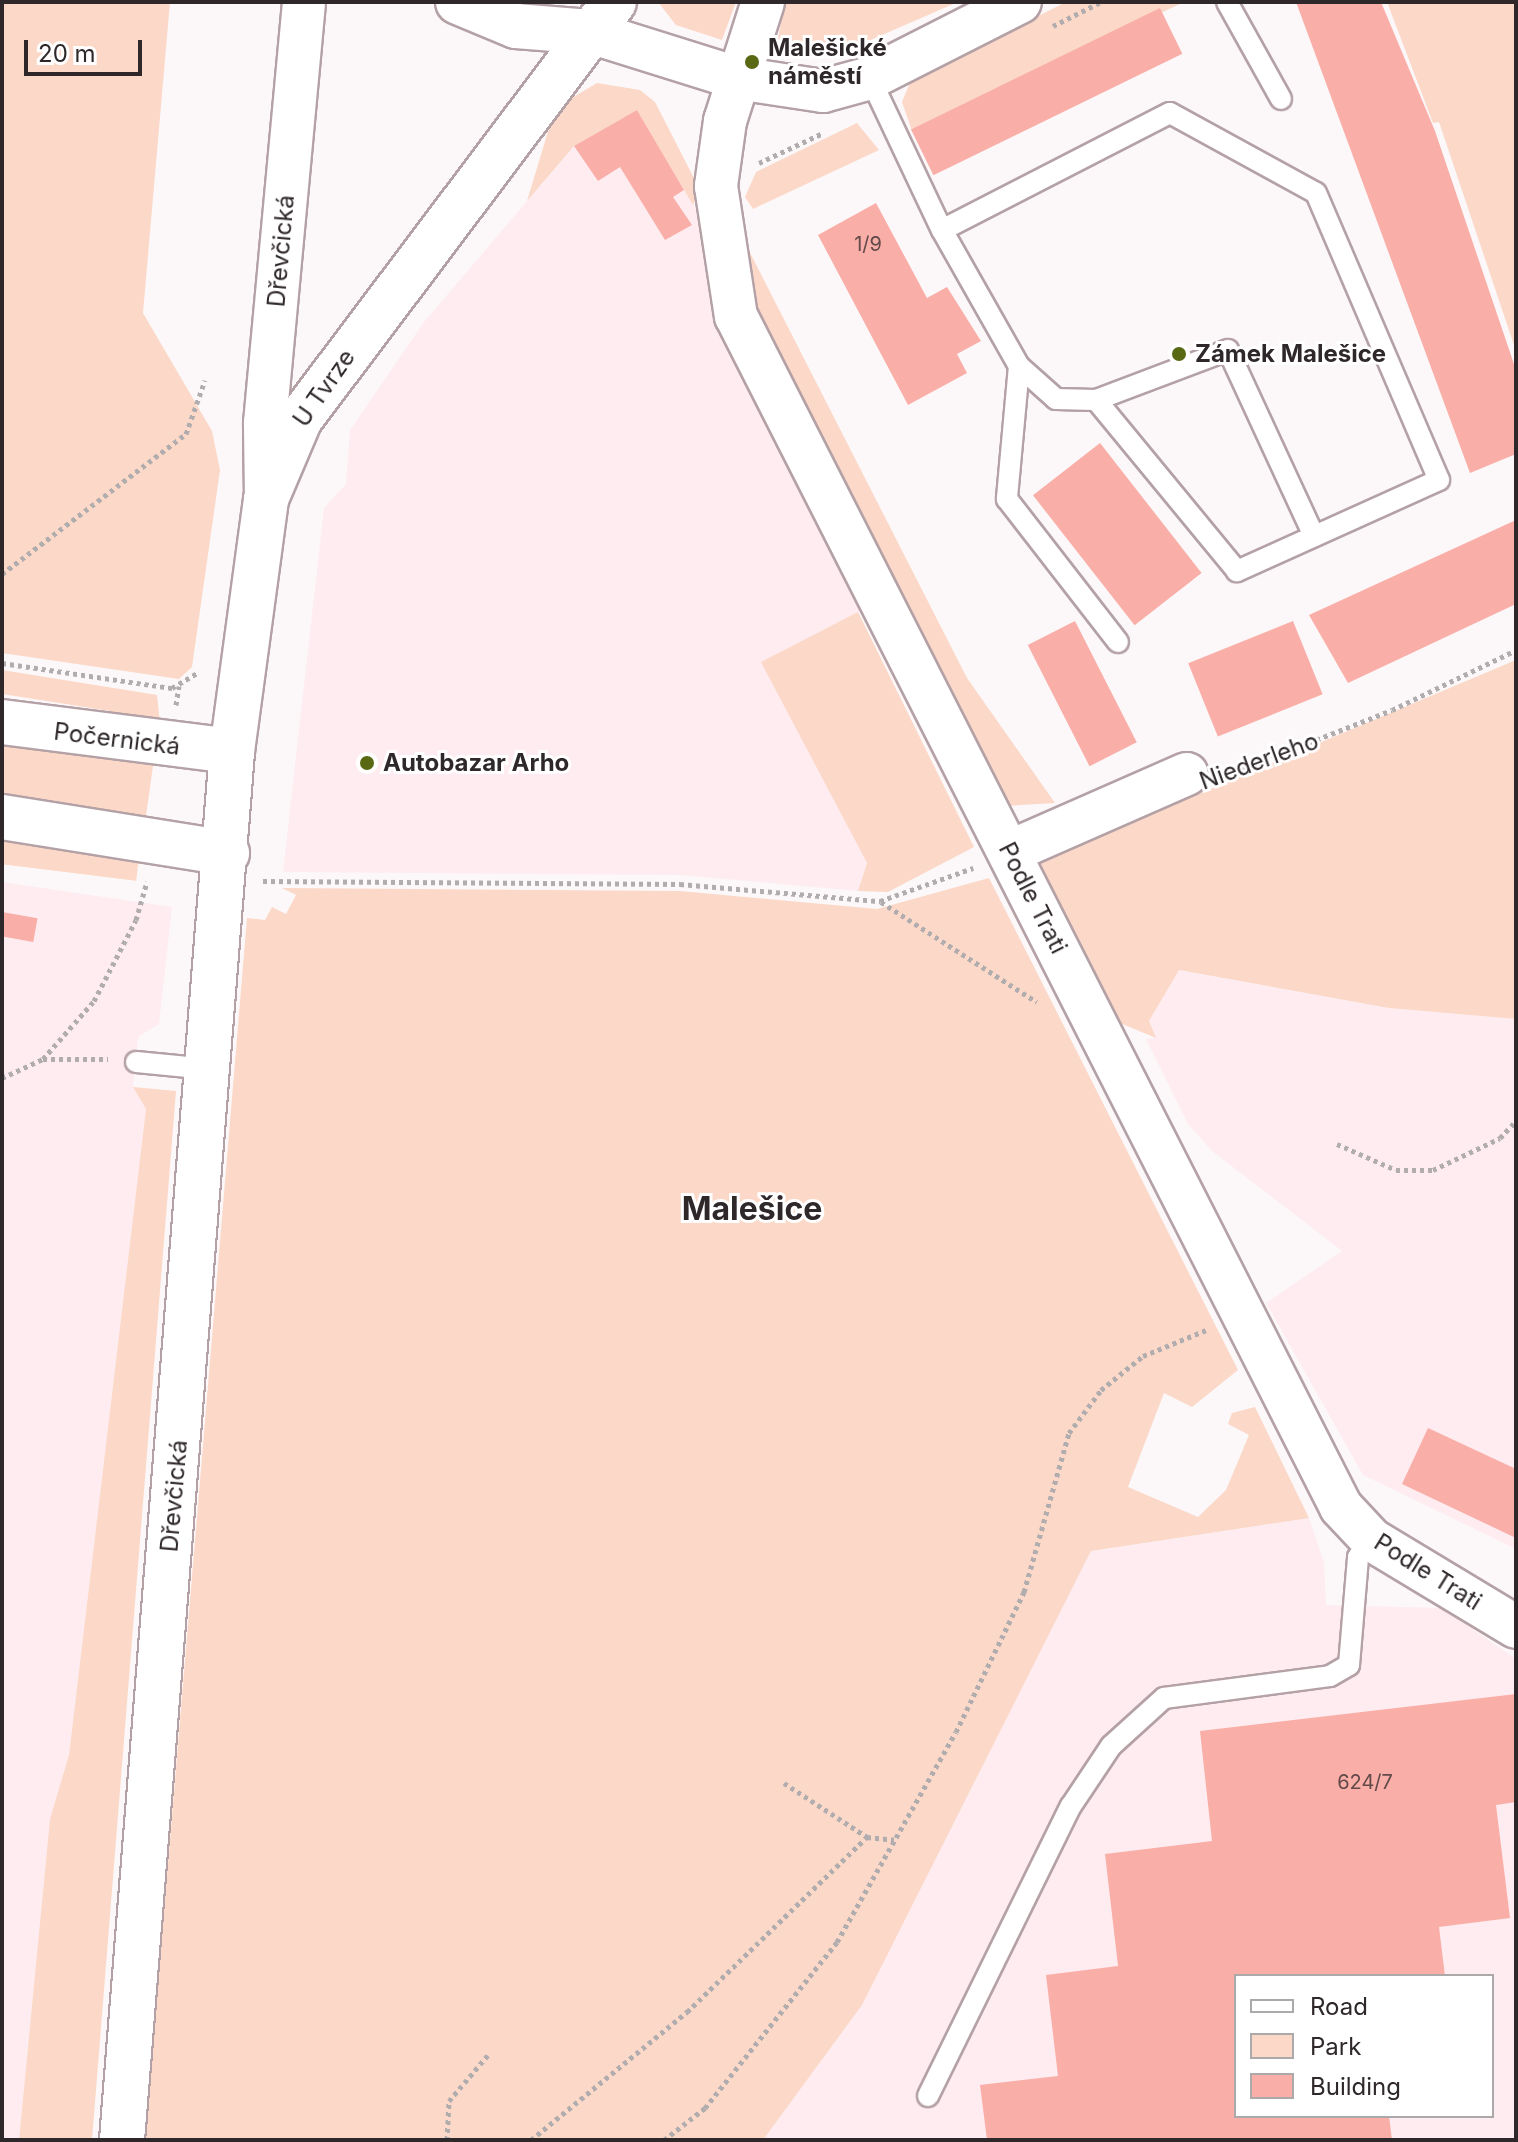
<!DOCTYPE html>
<html>
<head>
<meta charset="utf-8">
<style>
  body { margin:0 }
  #map { position:relative; width:1518px; height:2142px; overflow:hidden; background:#fcf8f9; font-family:Inter,sans-serif }
  div>[style] { position:absolute }
  .built>* { inset:0; background:#feecf0 }
  .green>* { inset:0; background:#fbd8c7; transform-origin:0 0 }
  .building>* { inset:0; background:#faaea8; transform-origin:0 0 }
  .path>* { height:5px; margin-top:-2.5px; transform-origin:0; background:repeating-linear-gradient(90deg,#b1acad 0 4px,transparent 0 8px) }
  .roads { filter:drop-shadow(2px 0 #b4a1a6) drop-shadow(-2px 0 #b4a1a6) drop-shadow(0 2px #b4a1a6) drop-shadow(0 -2px #b4a1a6) }
  .lane>* { height:20px; margin:-10px; padding:0 10px; transform-origin:10px; border-radius:10px; background:#fff }
  .street>* { height:42px; margin:-21px; padding:0 21px; transform-origin:21px; border-radius:21px; background:#fff }
  .secondary>* { height:44px; margin:-22px; padding:0 22px; transform-origin:22px; border-radius:22px; background:#fff }
  .dots>* { width:22px; height:22px; translate:-50% -50%; box-sizing:border-box; border:4px solid #fff; border-radius:50% }
  span { translate:-50% -50%; white-space:nowrap; text-align:center; line-height:1.15; -webkit-text-stroke:6px #fff; paint-order:stroke }
  .number-label { font-size:20px; color:#624a4a }
  .number-label span { -webkit-text-stroke-width:0 }
  .poi-label { font-size:24px; color:#2f282a; font-weight:700 }
  .left { translate:0 -50%; text-align:left }
  .street-label { font-size:24px; color:#2f282a }
  .district-label { font-size:32px; color:#2f282a; font-weight:700 }
  .frame { position:absolute; inset:0; border:4px solid #2f282a; pointer-events:none }
  .legend { position:absolute; left:1234px; top:1974px; width:260px; height:144px; box-sizing:border-box; background:#fff; border:2px solid #aca9aa; margin:0; padding:10px 14px; list-style:none; font-size:24px; color:#2f282a }
  .legend li { display:flex; align-items:center; gap:16px; height:40px }
  .legend b { width:40px; border:2px solid #aca9aa }
  .scale { position:absolute; left:24px; top:40px; width:118px; height:36px; box-sizing:border-box; border:4px solid #2f282a; border-top:0; padding-left:10px; font-size:24px; line-height:28px; white-space:nowrap; color:#2f282a; -webkit-text-stroke:6px #fff; paint-order:stroke }
</style>
</head>
<body>
<div id="map">
  <div class="built">
    <div style="clip-path:polygon(637px 110px,702px 219px,864px 609px,762px 662px,867px 863px,858px 891px,680px 875px,283px 872px,324px 508px,346px 484px,350px 430px,424px 322px,574px 146px)"></div>
    <div style="clip-path:polygon(2px 882px,172px 907px,159px 1024px,138px 1037px,133px 1087px,146px 1109px,69px 1755px,50px 1819px,19px 2140px,2px 2140px)"></div>
    <div style="clip-path:polygon(1178px 970px,1389px 1008px,1516px 1019px,1516px 1549px,1363px 1475px,1266px 1303px,1342px 1251px,1212px 1151px,1188px 1124px,1146px 1039px,1155px 1038px,1149px 1021px)"></div>
    <div style="clip-path:polygon(evenodd,1309px 1518px,1324px 1562px,1326px 1605px,1442px 1608px,1516px 1659px,1516px 2140px,763px 2140px,862px 2005px,1091px 1551px,1309px 1518px,1236px 1976px,1492px 1976px,1492px 2116px,1236px 2116px,1236px 1976px)"></div>
  </div>
  <div class="green">
    <div style="clip-path:polygon(2px 2px,170px 2px,143px 313px,212px 431px,220px 470px,192px 667px,179px 679px,2px 653px)"></div>
    <div style="clip-path:polygon(658px 2px,736px 2px,722px 40px,676px 25px)"></div>
    <div style="clip-path:polygon(785px 2px,958px 2px,829px 58px,777px 43px)"></div>
    <div style="clip-path:polygon(1066px 2px,1184px 2px,912px 131px,902px 102px,911px 80px)"></div>
    <div style="clip-path:polygon(1387px 2px,1516px 2px,1516px 351px,1439px 122px,1433px 123px)"></div>
    <div style="clip-path:polygon(597px 83px,640px 90px,655px 102px,700px 190px,693px 205px,637px 110px,574px 146px,527px 201px,550px 125px,570px 99px)"></div>
    <div style="clip-path:polygon(857px 123px,879px 150px,753px 209px,745px 197px,756px 172px)"></div>
    <div style="clip-path:polygon(741px 235px,967px 678px,1055px 803px,1005px 806px,743px 289px)"></div>
    <div style="clip-path:polygon(858px 612px,974px 847px,888px 892px,858px 891px,867px 863px,761px 662px)"></div>
    <div style="clip-path:polygon(1516px 660px,1516px 1019px,1389px 1008px,1179px 970px,1149px 1021px,1156px 1038px,1115px 1021px,1037px 862px)"></div>
    <div style="clip-path:polygon(2px 670px,157px 695px,160px 724px,108px 725px,110px 711px,2px 694px)"></div>
    <div style="left:2px;top:741px;width:153px;height:57px;rotate:8deg"></div>
    <div style="left:2px;top:841px;width:138px;height:23px;rotate:7deg"></div>
    <div style="clip-path:polygon(989px 878px,1238px 1370px,1192px 1407px,1164px 1393px,1128px 1487px,1198px 1517px,1226px 1490px,1249px 1435px,1228px 1424px,1232px 1413px,1255px 1407px,1309px 1518px,1091px 1551px,862px 2005px,763px 2140px,145px 2140px,247px 918px,265px 920px,272px 907px,286px 914px,296px 895px,282px 888px,680px 891px,877px 909px)"></div>
    <div style="clip-path:polygon(133px 1087px,176px 1091px,92px 2140px,19px 2140px,50px 1819px,69px 1755px,146px 1109px)"></div>
  </div>
  <div class="building">
    <div style="clip-path:polygon(1296px 2px,1381px 2px,1435px 131px,1516px 370px,1516px 454px,1470px 473px)"></div>
    <div style="left:1160px;top:8px;width:51px;height:277px;rotate:64deg"></div>
    <div style="clip-path:polygon(637px 110px,684px 190px,673px 197px,692px 225px,665px 240px,620px 167px,598px 181px,574px 146px)"></div>
    <div style="clip-path:polygon(876px 203px,927px 298px,947px 287px,981px 341px,957px 354px,967px 373px,908px 405px,818px 235px)"></div>
    <div style="left:1100px;top:443px;width:165px;height:85px;rotate:52deg"></div>
    <div style="clip-path:polygon(1516px 520px,1516px 604px,1348px 683px,1309px 615px)"></div>
    <div style="left:1075px;top:621px;width:136px;height:53px;rotate:63deg"></div>
    <div style="left:1293px;top:621px;width:79px;height:113px;rotate:68deg"></div>
    <div style="left:2px;top:912px;width:36px;height:24px;rotate:10deg"></div>
    <div style="clip-path:polygon(1428px 1428px,1516px 1469px,1516px 1538px,1402px 1484px)"></div>
    <div style="clip-path:polygon(1516px 1694px,1516px 1802px,1496px 1805px,1510px 1918px,1439px 1927px,1445px 1976px,1236px 1976px,1236px 2116px,1389px 2116px,1392px 2140px,987px 2140px,980px 2085px,1058px 2076px,1046px 1975px,1118px 1966px,1105px 1854px,1212px 1841px,1200px 1731px)"></div>
  </div>
  <div class="path">
    <div style="left:1053px;top:26px;width:54px;rotate:-26.6deg"></div>
    <div style="left:759px;top:163px;width:71px;rotate:-25.1deg"></div>
    <div style="left:2px;top:574px;width:231px;rotate:-37.3deg"></div>
    <div style="left:186px;top:434px;width:57px;rotate:-70.6deg"></div>
    <div style="left:2px;top:663px;width:172px;rotate:8.4deg"></div>
    <div style="left:172px;top:688px;width:29px;rotate:-31deg"></div>
    <div style="left:176px;top:705px;width:19px;rotate:-81deg"></div>
    <div style="left:1227px;top:775px;width:177px;rotate:-21.5deg"></div>
    <div style="left:1392px;top:710px;width:138px;rotate:-25.8deg"></div>
    <div style="left:263px;top:881px;width:417px;rotate:0.4deg"></div>
    <div style="left:680px;top:884px;width:201px;rotate:4.9deg"></div>
    <div style="left:880px;top:901px;width:99px;rotate:-19.5deg"></div>
    <div style="left:881px;top:902px;width:185px;rotate:32.7deg"></div>
    <div style="left:43px;top:1059px;width:77px;rotate:-48.7deg"></div>
    <div style="left:94px;top:1001px;width:91px;rotate:-62.6deg"></div>
    <div style="left:136px;top:920px;width:40px;rotate:-74deg"></div>
    <div style="left:2px;top:1078px;width:45px;rotate:-24.9deg"></div>
    <div style="left:43px;top:1059px;width:65px"></div>
    <div style="left:1337px;top:1144px;width:64px;rotate:23.8deg"></div>
    <div style="left:1396px;top:1170px;width:37px"></div>
    <div style="left:1433px;top:1170px;width:74px;rotate:-25.5deg"></div>
    <div style="left:1500px;top:1138px;width:23px;rotate:-47deg"></div>
    <div style="left:784px;top:1783px;width:99px;rotate:33deg"></div>
    <div style="left:447px;top:2140px;width:39px;rotate:-87deg"></div>
    <div style="left:449px;top:2101px;width:60px;rotate:-49.7deg"></div>
    <div style="left:531px;top:2140px;width:202px;rotate:-39.4deg"></div>
    <div style="left:687px;top:2012px;width:251px;rotate:-44.2deg"></div>
    <div style="left:867px;top:1837px;width:27px;rotate:6deg"></div>
    <div style="left:664px;top:2140px;width:52px;rotate:-38deg"></div>
    <div style="left:705px;top:2108px;width:212px;rotate:-51.5deg"></div>
    <div style="left:837px;top:1942px;width:241px;rotate:-60.5deg"></div>
    <div style="left:956px;top:1732px;width:156px;rotate:-64.1deg"></div>
    <div style="left:1024px;top:1592px;width:165px;rotate:-74.2deg"></div>
    <div style="left:1069px;top:1433px;width:54px;rotate:-53.3deg"></div>
    <div style="left:1101px;top:1390px;width:54px;rotate:-39deg"></div>
    <div style="left:1143px;top:1356px;width:68px;rotate:-22.4deg"></div>
  </div>
  <div class="roads">
    <div class="lane">
      <div style="left:1227px;top:2px;width:111px;rotate:60.9deg"></div>
      <div style="left:870px;top:78px;width:168px;rotate:64.7deg"></div>
      <div style="left:942px;top:230px;width:156px;rotate:60.5deg"></div>
      <div style="left:1019px;top:366px;width:134px;rotate:95.2deg"></div>
      <div style="left:1007px;top:499px;width:181px;rotate:52.2deg"></div>
      <div style="left:942px;top:230px;width:256px;rotate:-27.2deg"></div>
      <div style="left:1170px;top:113px;width:166px;rotate:28.7deg"></div>
      <div style="left:1316px;top:193px;width:312px;rotate:66.8deg"></div>
      <div style="left:1439px;top:480px;width:222px;rotate:155.7deg"></div>
      <div style="left:1237px;top:571px;width:222px;rotate:-129.5deg"></div>
      <div style="left:1096px;top:400px;width:40px;rotate:-178.6deg"></div>
      <div style="left:1056px;top:399px;width:50px;rotate:-138.3deg"></div>
      <div style="left:1096px;top:400px;width:141px;rotate:-20.7deg"></div>
      <div style="left:1228px;top:350px;width:205px;rotate:65.2deg"></div>
      <div style="left:136px;top:1062px;width:73px;rotate:5.5deg"></div>
      <div style="left:928px;top:2096px;width:323px;rotate:-63.8deg"></div>
      <div style="left:1071px;top:1806px;width:72px;rotate:-56.3deg"></div>
      <div style="left:1111px;top:1746px;width:72px;rotate:-42.2deg"></div>
      <div style="left:1164px;top:1698px;width:167px;rotate:-7.5deg"></div>
      <div style="left:1330px;top:1676px;width:22px;rotate:-30deg"></div>
      <div style="left:1349px;top:1665px;width:108px;rotate:-85.2deg"></div>
      <div style="left:1358px;top:1557px;width:22px;rotate:-51deg"></div>
    </div>
    <div class="street">
      <div style="left:763px;top:2px;width:125px;rotate:107.7deg"></div>
      <div style="left:725px;top:121px;width:66px;rotate:97.9deg"></div>
      <div style="left:716px;top:186px;width:132px;rotate:81.3deg"></div>
      <div style="left:736px;top:316px;width:1336px;rotate:63.07deg"></div>
      <div style="left:1341px;top:1507px;width:45px;rotate:46.8deg"></div>
      <div style="left:1372px;top:1540px;width:168px;rotate:31.1deg"></div>
      <div style="left:590px;top:32px;width:154px;rotate:17.4deg"></div>
      <div style="left:737px;top:78px;width:87px;rotate:8.6deg"></div>
      <div style="left:823px;top:91px;width:49px;rotate:-15.5deg"></div>
      <div style="left:870px;top:78px;width:168px;rotate:-26.9deg"></div>
      <div style="left:266px;top:499px;width:76px;rotate:-90.8deg"></div>
      <div style="left:265px;top:423px;width:423px;rotate:-84.7deg"></div>
      <div style="left:1009px;top:852px;width:194px;rotate:-23.7deg"></div>
    </div>
    <div class="secondary">
      <div style="left:458px;top:2px;width:63px;rotate:22.5deg"></div>
      <div style="left:516px;top:26px;width:74px;rotate:4.6deg"></div>
      <div style="left:2px;top:722px;width:232px;rotate:7.2deg"></div>
      <div style="left:2px;top:817px;width:228px;rotate:9.1deg"></div>
      <div style="left:122px;top:2140px;width:1393px;rotate:-85.47deg"></div>
      <div style="left:232px;top:751px;width:254px;rotate:-82.3deg"></div>
      <div style="left:266px;top:499px;width:87px;rotate:-67deg"></div>
      <div style="left:300px;top:419px;width:522px;rotate:-53.02deg"></div>
    </div>
  </div>
  <div class="dots">
    <div style="left:752px;top:62px;background:#596812"></div>
    <div style="left:1179px;top:354px;background:#596812"></div>
    <div style="left:367px;top:763px;background:#596812"></div>
  </div>
  <div class="number-label">
    <span style="left:868px;top:244px">1/9</span>
    <span style="left:1365px;top:1782px">624/7</span>
  </div>
  <div class="poi-label">
    <span class="left" style="left:768px;top:62px">Malešické<br>náměstí</span>
    <span class="left" style="left:1195px;top:354px">Zámek Malešice</span>
    <span class="left" style="left:383px;top:763px">Autobazar Arho</span>
  </div>
  <div class="street-label">
    <span style="left:281px;top:251px;rotate:-85deg">Dřevčická</span>
    <span style="left:324px;top:388px;rotate:-55deg">U Tvrze</span>
    <span style="left:117px;top:739px;rotate:7deg">Počernická</span>
    <span style="left:1259px;top:761px;rotate:-20deg">Niederleho</span>
    <span style="left:1033px;top:898px;rotate:63deg">Podle Trati</span>
    <span style="left:174px;top:1496px;rotate:-85deg">Dřevčická</span>
    <span style="left:1428px;top:1572px;rotate:32deg">Podle Trati</span>
  </div>
  <div class="district-label">
    <span style="left:752px;top:1209px">Malešice</span>
  </div>
  <div class="frame"></div>
  <ul class="legend">
  <li><b style="height:10px;background:#fff"></b>Road</li>
  <li><b style="height:22px;background:#fbd8c7"></b>Park</li>
  <li><b style="height:22px;background:#faaea8"></b>Building</li>
  </ul>
  <div class="scale">20 m</div>
</div>
</body>
</html>
